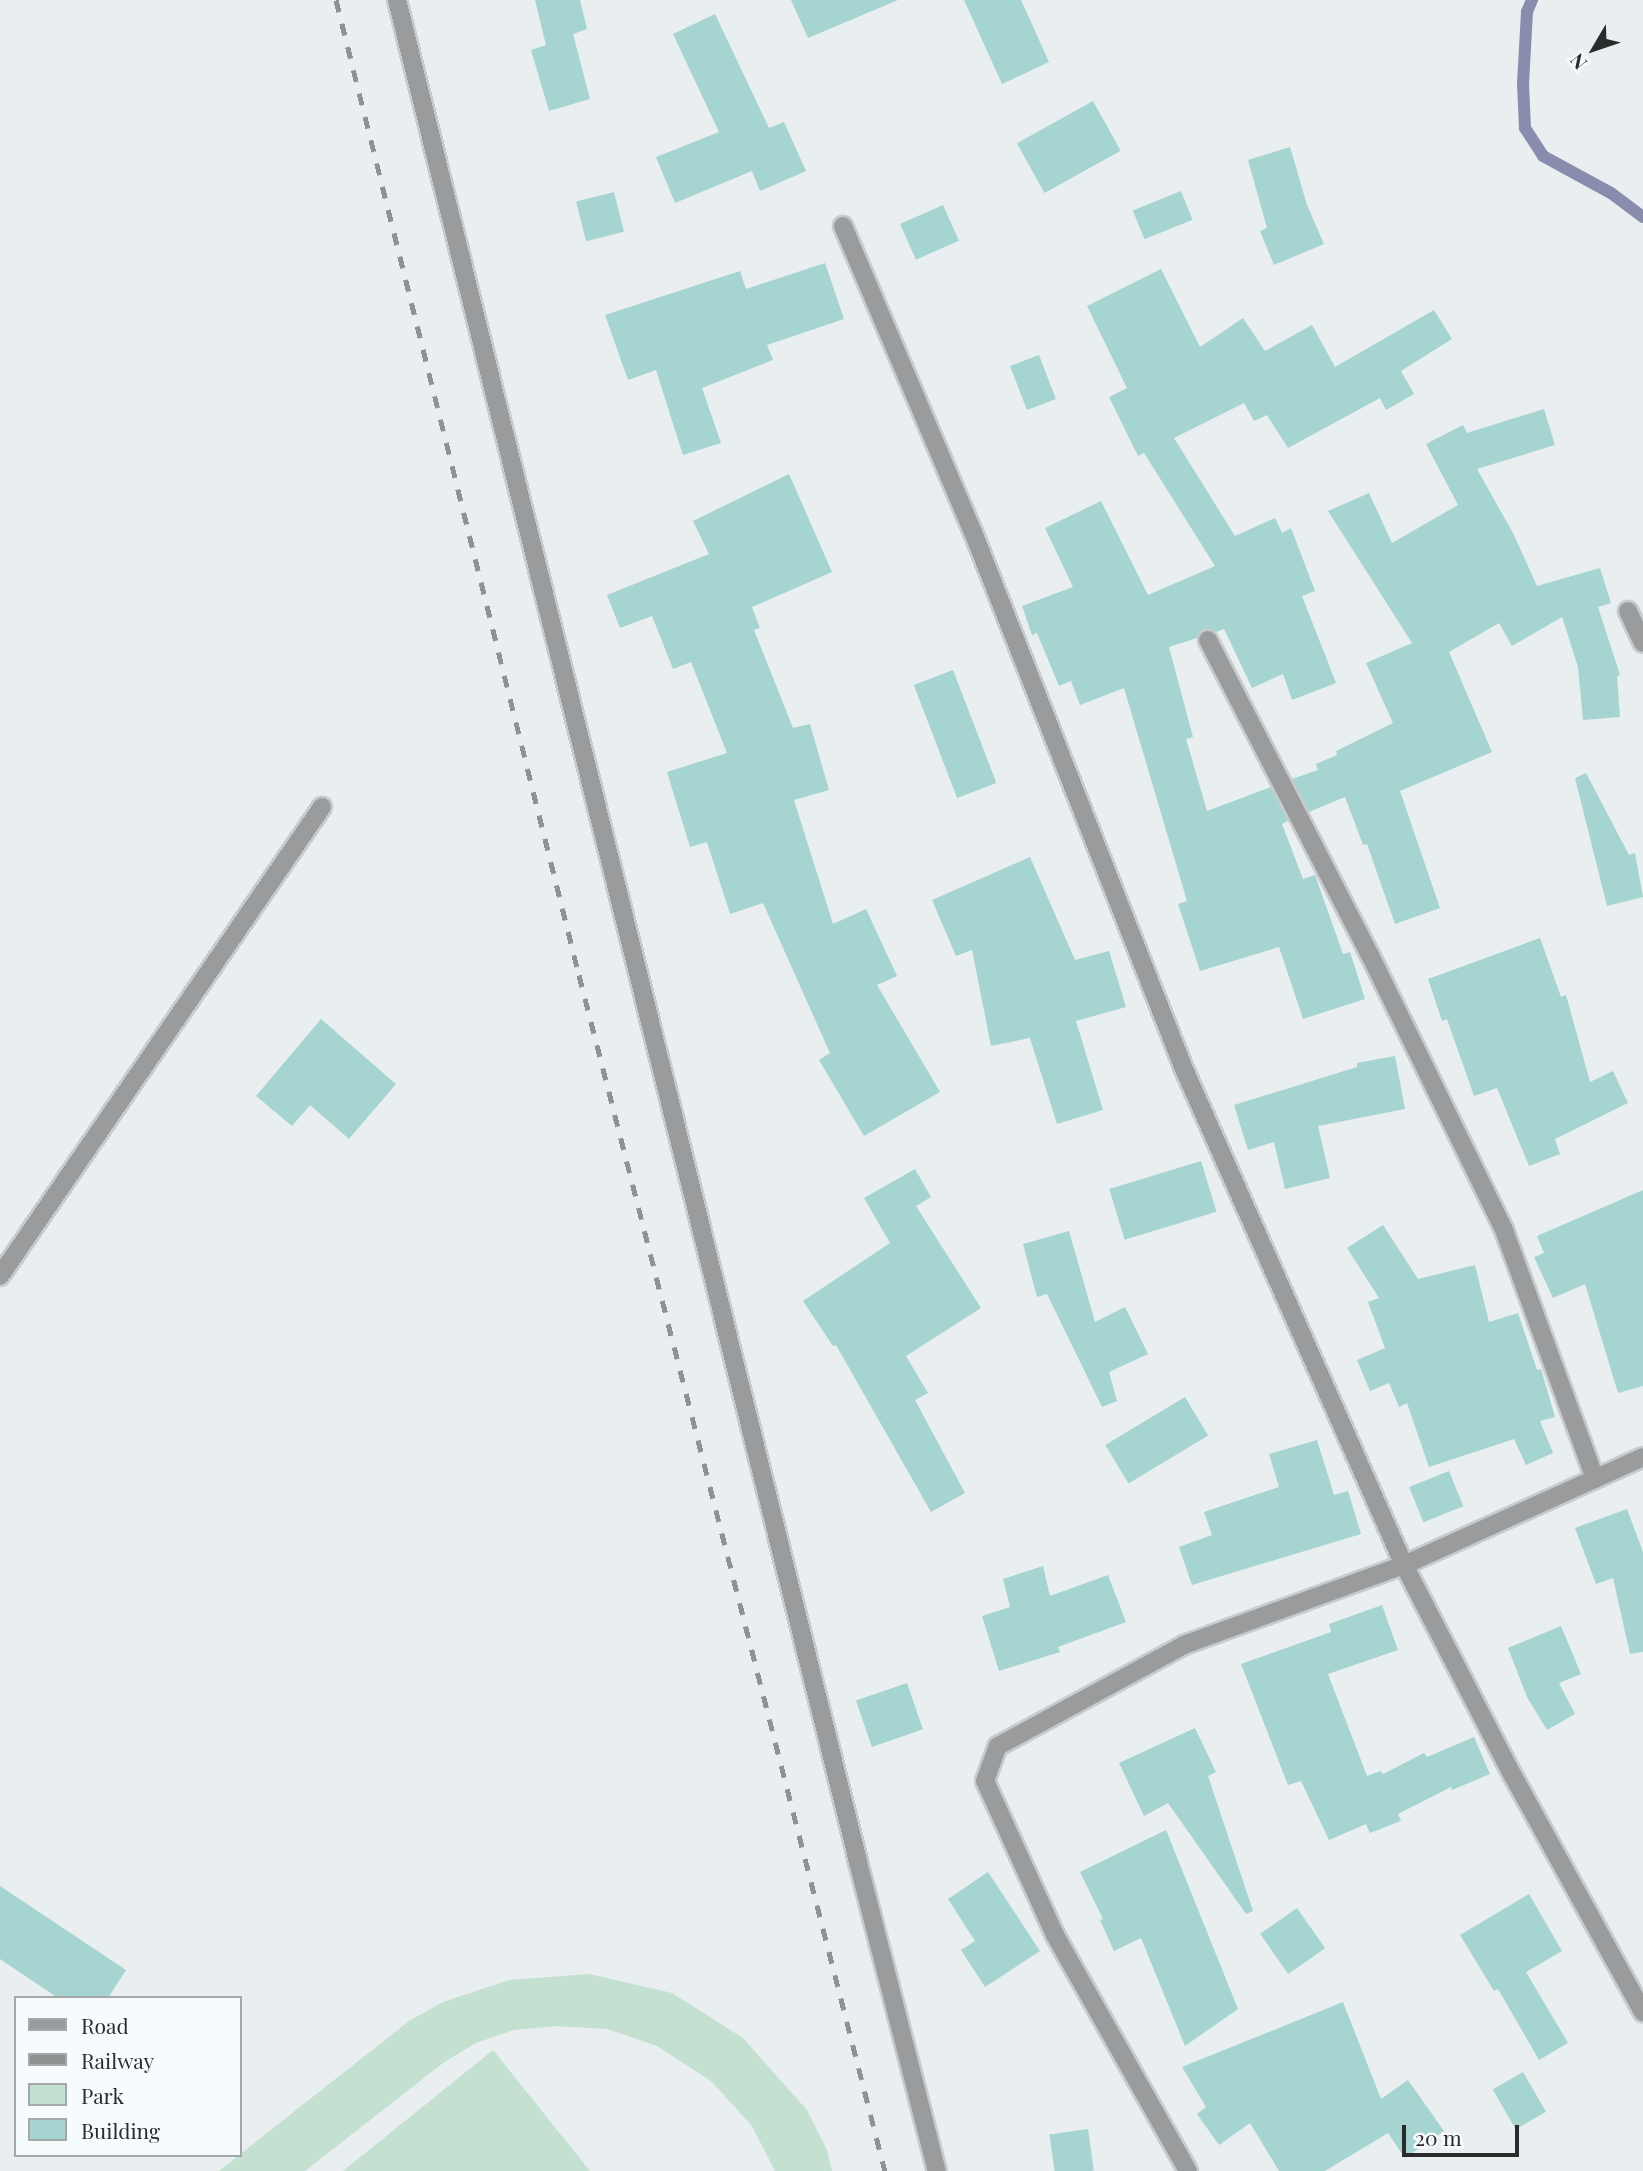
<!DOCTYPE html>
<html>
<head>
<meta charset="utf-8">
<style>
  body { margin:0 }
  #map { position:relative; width:1643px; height:2171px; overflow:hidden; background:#e9eef0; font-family:"Playfair Display",serif }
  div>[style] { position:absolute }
  .green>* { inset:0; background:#c4e0d0 }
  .stream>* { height:12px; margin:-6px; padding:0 6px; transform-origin:6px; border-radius:6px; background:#898cac }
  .building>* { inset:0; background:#a6d4d0; transform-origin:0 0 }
  .roads { filter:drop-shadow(2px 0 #c7cbcd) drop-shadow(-2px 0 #c7cbcd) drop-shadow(0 2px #c7cbcd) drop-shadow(0 -2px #c7cbcd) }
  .minor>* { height:18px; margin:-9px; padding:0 9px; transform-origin:9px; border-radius:9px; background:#9a9b9d }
  .rail>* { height:5px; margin-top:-2.5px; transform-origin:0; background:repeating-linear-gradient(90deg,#8e9293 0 12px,transparent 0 24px) }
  span { translate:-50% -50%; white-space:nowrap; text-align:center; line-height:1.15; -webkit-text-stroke:5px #f6fbfd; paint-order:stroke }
  .legend { position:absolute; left:14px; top:1996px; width:228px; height:161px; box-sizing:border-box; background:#f6fbfd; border:2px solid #a4a8a9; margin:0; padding:9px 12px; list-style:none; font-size:21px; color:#2a2c2c }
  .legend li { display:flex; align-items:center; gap:14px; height:35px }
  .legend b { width:35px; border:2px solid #a4a8a9 }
  .north { position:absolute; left:1559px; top:14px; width:70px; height:70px; -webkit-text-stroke:5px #f6fbfd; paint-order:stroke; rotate:231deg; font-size:19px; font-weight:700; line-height:28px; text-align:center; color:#2a2c2c }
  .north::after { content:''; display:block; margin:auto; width:24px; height:32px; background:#2a2c2c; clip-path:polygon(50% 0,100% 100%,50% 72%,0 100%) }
  .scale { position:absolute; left:1402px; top:2125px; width:117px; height:32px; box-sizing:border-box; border:4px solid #2a2c2c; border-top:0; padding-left:9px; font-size:21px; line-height:24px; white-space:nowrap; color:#2a2c2c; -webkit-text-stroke:5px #f6fbfd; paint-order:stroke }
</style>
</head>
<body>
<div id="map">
  <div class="green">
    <div style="clip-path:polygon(589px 1974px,672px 1993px,743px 2038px,807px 2110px,827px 2150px,832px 2171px,775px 2171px,752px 2126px,711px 2081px,657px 2046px,607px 2029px,557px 2026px,514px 2030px,476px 2043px,443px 2063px,305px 2171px,219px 2171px,409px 2021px,443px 2002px,509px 1980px)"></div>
    <div style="clip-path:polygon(493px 2050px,590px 2171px,343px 2171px)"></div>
  </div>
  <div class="stream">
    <div style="left:1532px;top:0;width:13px;rotate:113deg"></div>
    <div style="left:1527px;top:12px;width:72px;rotate:93.2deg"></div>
    <div style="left:1523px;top:84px;width:44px;rotate:87.4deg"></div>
    <div style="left:1525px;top:128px;width:33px;rotate:57deg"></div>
    <div style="left:1543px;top:156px;width:77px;rotate:28.6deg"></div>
    <div style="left:1611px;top:193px;width:40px;rotate:37deg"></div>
  </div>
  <div class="building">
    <div style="clip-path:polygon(535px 0,580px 0,587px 29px,573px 34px,590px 99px,549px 111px,531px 50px,546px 45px)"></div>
    <div style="clip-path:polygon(791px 0,898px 0,808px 38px)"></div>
    <div style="clip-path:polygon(964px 0,1021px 0,1049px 62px,1002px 84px)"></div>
    <div style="clip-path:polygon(715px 14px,769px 128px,784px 122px,806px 171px,760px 191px,752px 171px,675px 203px,656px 157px,719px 132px,673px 34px)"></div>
    <div style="left:1093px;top:101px;width:57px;height:87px;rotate:61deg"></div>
    <div style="clip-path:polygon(1290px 147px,1307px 205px,1324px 244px,1274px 265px,1260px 231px,1267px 228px,1248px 160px)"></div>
    <div style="left:1181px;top:191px;width:31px;height:52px;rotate:68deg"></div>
    <div style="left:614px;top:192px;width:41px;height:39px;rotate:76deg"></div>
    <div style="left:943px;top:205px;width:39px;height:47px;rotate:66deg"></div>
    <div style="clip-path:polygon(825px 263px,844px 319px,767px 345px,773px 360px,702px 388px,721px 443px,683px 455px,656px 370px,628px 380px,605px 315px,740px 271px,746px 289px)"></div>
    <div style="clip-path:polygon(1161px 269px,1200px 347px,1243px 318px,1265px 351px,1312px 325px,1335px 367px,1434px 310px,1452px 339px,1401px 371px,1414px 394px,1386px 410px,1380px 398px,1288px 448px,1267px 415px,1254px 421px,1244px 403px,1174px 438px,1235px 536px,1275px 518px,1282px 533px,1291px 528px,1315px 591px,1302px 596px,1336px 683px,1292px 700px,1283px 674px,1252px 688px,1224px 629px,1216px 632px,1203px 630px,1197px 638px,1169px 647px,1193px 737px,1186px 739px,1207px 811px,1271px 787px,1288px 821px,1282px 824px,1303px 879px,1315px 875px,1343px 954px,1350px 952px,1365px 999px,1303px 1019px,1279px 947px,1200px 971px,1178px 904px,1187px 901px,1124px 688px,1080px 705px,1071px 681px,1059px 686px,1037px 633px,1032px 635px,1022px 606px,1073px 587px,1045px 528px,1101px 501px,1148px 595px,1215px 566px,1144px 453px,1138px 456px,1109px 397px,1127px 388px,1087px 306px)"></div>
    <div style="left:1039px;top:355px;width:47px;height:31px;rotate:69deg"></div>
    <div style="clip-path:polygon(1544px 409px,1555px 445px,1477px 469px,1513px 533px,1537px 586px,1600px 568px,1611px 603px,1598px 607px,1620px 675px,1617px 676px,1620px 717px,1583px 720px,1578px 667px,1562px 617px,1512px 646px,1499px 623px,1449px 652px,1492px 752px,1400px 791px,1440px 908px,1395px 924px,1367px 844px,1363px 845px,1345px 797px,1309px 812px,1292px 779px,1318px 770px,1316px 764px,1337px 755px,1336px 751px,1393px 723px,1366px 663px,1412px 643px,1328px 511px,1369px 493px,1392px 543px,1458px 505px,1426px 444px,1463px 425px,1467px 433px)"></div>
    <div style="clip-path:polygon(789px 474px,832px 572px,752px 607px,760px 628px,754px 630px,793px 728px,810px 724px,829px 790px,794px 800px,833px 924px,866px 909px,897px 976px,877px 985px,940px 1092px,864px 1136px,819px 1060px,830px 1053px,763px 903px,730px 914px,707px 842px,690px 847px,667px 772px,727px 753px,691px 662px,673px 669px,652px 616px,620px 628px,607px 595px,709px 554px,693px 521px)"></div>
    <div style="left:953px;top:670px;width:121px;height:42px;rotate:69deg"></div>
    <div style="clip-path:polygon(1586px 773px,1629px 855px,1635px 853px,1643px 897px,1607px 906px,1575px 778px)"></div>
    <div style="clip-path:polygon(1030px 857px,1075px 960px,1109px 951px,1126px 1007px,1076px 1021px,1103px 1110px,1057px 1124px,1030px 1038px,991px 1046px,972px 950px,956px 956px,932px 900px)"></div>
    <div style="clip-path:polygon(1540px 938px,1561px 997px,1566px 995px,1590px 1082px,1613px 1071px,1628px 1103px,1555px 1139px,1560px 1154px,1529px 1166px,1497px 1088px,1474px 1096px,1447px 1019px,1442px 1021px,1428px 979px)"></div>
    <div style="clip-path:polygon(321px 1019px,396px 1084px,349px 1139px,310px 1105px,292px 1126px,256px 1096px)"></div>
    <div style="clip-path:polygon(1395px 1056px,1405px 1109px,1318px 1126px,1330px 1178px,1285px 1189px,1274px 1142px,1248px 1150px,1234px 1105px,1357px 1067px,1357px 1063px)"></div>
    <div style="left:1201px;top:1161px;width:53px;height:96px;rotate:73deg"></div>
    <div style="clip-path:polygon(915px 1169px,931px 1197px,916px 1206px,981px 1308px,906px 1356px,928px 1393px,915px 1400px,965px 1493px,931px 1512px,836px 1345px,833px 1346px,803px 1301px,890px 1243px,864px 1198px)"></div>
    <div style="clip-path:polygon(1643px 1190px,1643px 1386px,1618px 1393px,1585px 1284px,1553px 1298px,1534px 1257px,1544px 1253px,1537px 1236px)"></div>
    <div style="clip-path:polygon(1383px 1225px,1418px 1279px,1475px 1265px,1489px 1322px,1518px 1313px,1537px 1370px,1541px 1369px,1555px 1417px,1540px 1421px,1553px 1453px,1526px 1465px,1514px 1439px,1429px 1467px,1407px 1403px,1399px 1407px,1389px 1383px,1370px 1391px,1357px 1360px,1385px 1348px,1368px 1302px,1379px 1298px,1347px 1248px)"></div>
    <div style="clip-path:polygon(1069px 1231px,1095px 1322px,1125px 1307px,1148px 1354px,1109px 1372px,1117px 1401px,1102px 1407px,1047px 1294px,1037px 1297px,1023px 1244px)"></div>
    <div style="left:1185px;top:1397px;width:45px;height:93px;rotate:59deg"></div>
    <div style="clip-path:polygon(1317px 1440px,1334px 1495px,1348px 1491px,1361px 1534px,1192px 1585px,1179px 1547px,1212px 1535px,1204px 1512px,1279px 1487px,1269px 1454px)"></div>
    <div style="left:1449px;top:1471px;width:38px;height:43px;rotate:68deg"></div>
    <div style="clip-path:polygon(1627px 1509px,1643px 1552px,1643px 1652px,1630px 1654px,1613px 1578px,1596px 1584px,1575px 1528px)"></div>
    <div style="clip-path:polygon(1043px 1566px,1050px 1596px,1108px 1575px,1126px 1622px,1058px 1647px,1060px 1652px,999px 1671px,982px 1616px,1010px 1607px,1003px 1579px)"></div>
    <div style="clip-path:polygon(1382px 1605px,1398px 1650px,1328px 1674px,1367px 1776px,1381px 1771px,1383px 1774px,1424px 1753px,1427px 1757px,1474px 1737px,1490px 1774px,1452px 1790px,1451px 1787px,1398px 1814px,1401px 1821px,1370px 1833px,1366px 1824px,1329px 1840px,1301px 1781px,1288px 1785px,1241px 1664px,1331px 1632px,1329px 1624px)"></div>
    <div style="clip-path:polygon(1561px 1626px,1581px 1674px,1559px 1683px,1575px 1714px,1547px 1730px,1527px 1697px,1508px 1648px)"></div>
    <div style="left:907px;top:1683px;width:49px;height:54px;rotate:71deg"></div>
    <div style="clip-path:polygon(1195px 1728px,1216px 1772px,1208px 1776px,1253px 1911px,1246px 1914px,1168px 1803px,1144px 1816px,1119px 1763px)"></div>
    <div style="clip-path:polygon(1166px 1830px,1238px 2009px,1185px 2046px,1141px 1938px,1114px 1951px,1100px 1920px,1103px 1919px,1080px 1872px)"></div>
    <div style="clip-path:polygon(988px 1872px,1040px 1951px,985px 1987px,961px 1950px,975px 1941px,948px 1899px)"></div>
    <div style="clip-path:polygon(0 1886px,126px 1970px,108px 1998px,58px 1998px,0 1959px)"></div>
    <div style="clip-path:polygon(1529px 1894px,1562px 1951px,1526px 1972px,1568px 2043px,1539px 2060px,1498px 1989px,1494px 1991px,1460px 1935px)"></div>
    <div style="left:1297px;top:1908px;width:49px;height:45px;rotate:55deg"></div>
    <div style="clip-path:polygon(1343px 2002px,1381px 2099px,1408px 2080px,1444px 2131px,1405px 2158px,1388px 2133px,1325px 2171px,1279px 2171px,1250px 2123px,1219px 2145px,1197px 2114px,1206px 2107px,1182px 2067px)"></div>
    <div style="left:1523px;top:2072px;width:46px;height:35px;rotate:60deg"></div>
    <div style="left:1088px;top:2129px;width:42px;height:39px;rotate:82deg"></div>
  </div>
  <div class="roads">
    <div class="minor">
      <div style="left:397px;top:0;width:1918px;rotate:76.09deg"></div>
      <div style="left:858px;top:1862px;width:319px;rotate:75.7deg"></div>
      <div style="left:843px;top:226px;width:332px;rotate:67deg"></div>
      <div style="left:973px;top:532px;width:577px;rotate:68.55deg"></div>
      <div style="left:1184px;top:1069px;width:543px;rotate:66.08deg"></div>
      <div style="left:1404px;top:1565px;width:235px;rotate:62.7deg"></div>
      <div style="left:1512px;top:1774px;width:272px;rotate:61.2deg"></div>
      <div style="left:1628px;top:611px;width:35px;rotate:65deg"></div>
      <div style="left:1208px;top:640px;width:354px;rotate:62.8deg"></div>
      <div style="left:1370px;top:955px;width:306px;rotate:64deg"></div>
      <div style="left:1504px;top:1230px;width:265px;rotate:69.9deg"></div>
      <div style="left:0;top:1276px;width:569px;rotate:-55.53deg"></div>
      <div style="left:1188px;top:2171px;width:271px;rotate:-119.4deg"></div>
      <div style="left:1055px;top:1935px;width:169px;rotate:-114.4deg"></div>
      <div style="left:985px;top:1781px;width:37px;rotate:-70deg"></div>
      <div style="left:998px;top:1746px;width:212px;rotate:-28.5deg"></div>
      <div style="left:1184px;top:1645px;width:234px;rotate:-20deg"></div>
      <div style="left:1404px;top:1565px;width:262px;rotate:-24.3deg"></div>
    </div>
  </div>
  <div class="rail">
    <div style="left:336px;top:0;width:1005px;rotate:76.01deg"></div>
    <div style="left:579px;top:975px;width:1235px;rotate:75.65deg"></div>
  </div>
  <ul class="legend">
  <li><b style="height:9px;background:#9a9b9d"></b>Road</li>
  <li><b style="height:9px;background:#8e9293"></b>Railway</li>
  <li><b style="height:19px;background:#c4e0d0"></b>Park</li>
  <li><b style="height:19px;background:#a6d4d0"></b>Building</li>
  </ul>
  <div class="north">N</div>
  <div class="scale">20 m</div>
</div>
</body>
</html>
